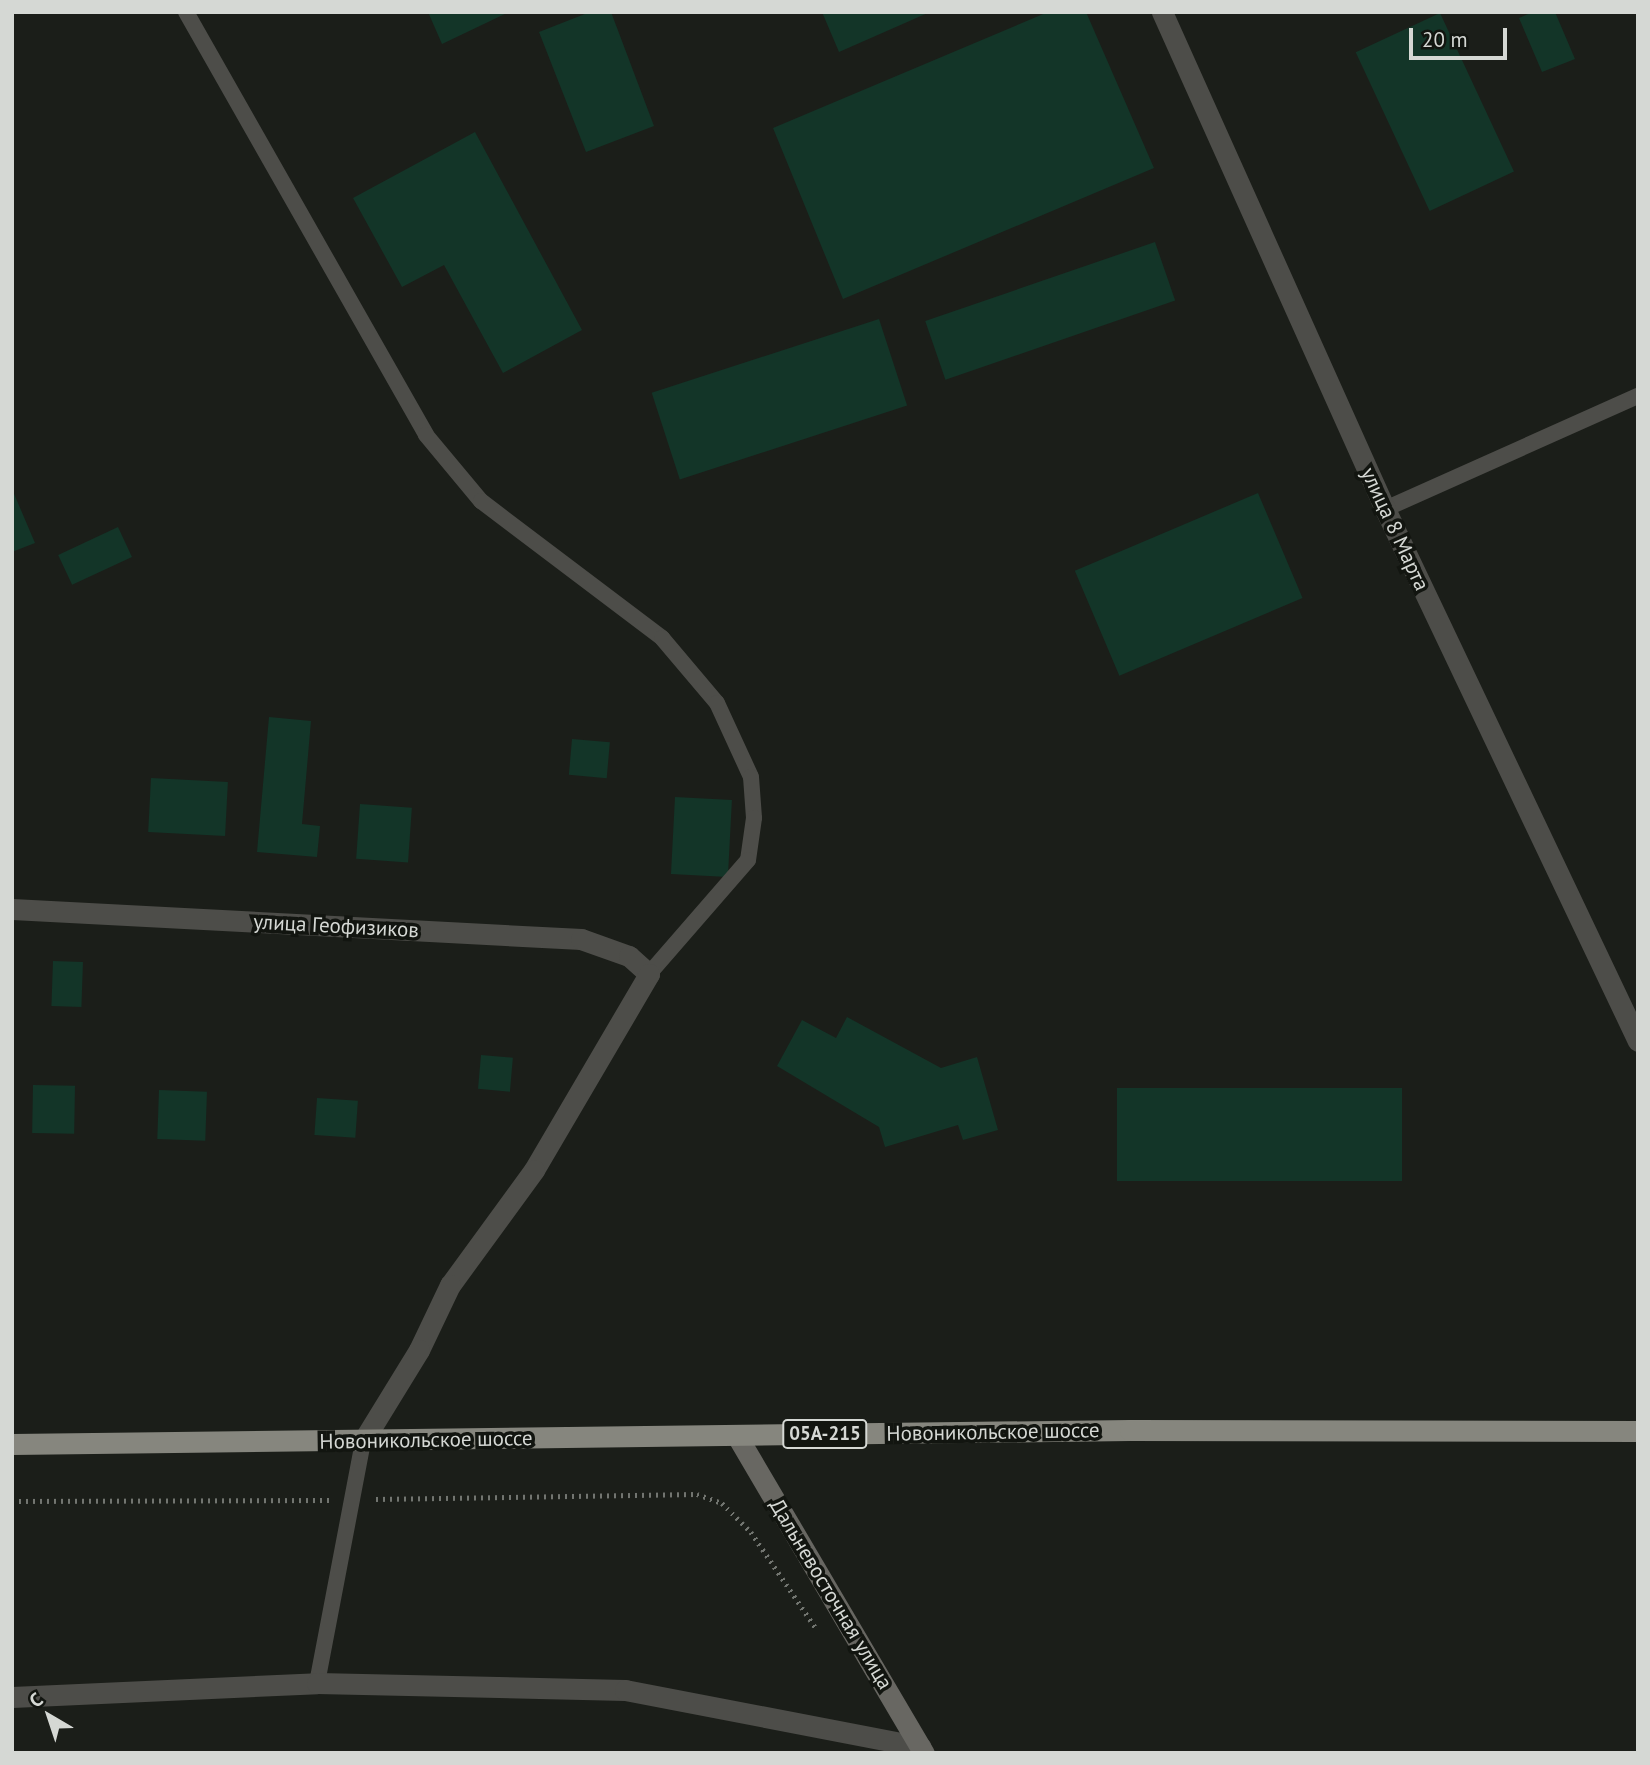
<!DOCTYPE html>
<html>
<head>
<meta charset="utf-8">
<style>
  body { margin:0 }
  #map { position:relative; width:1650px; height:1765px; overflow:hidden; background:#1b1e19; font-family:"PT Sans",sans-serif }
  div>[style] { position:absolute }
  .building>* { inset:0; background:#133528; transform-origin:0 0 }
  .path>* { height:4.5px; margin-top:-2.25px; transform-origin:0; background:repeating-linear-gradient(90deg,#727570 0 2px,transparent 0 7px) }
  .service>* { height:16px; margin:-8px; padding:0 8px; transform-origin:8px; border-radius:8px; background:#4d4d49 }
  .minor>* { height:21px; margin:-10.5px; padding:0 10.5px; transform-origin:10.5px; border-radius:10.5px; background:#4d4d49 }
  .secondary>* { height:21px; margin:-10.5px; padding:0 10.5px; transform-origin:10.5px; border-radius:10.5px; background:#686762 }
  .trunk>* { height:21px; margin:-10.5px; padding:0 10.5px; transform-origin:10.5px; border-radius:10.5px; background:#86867e }
  span { translate:-50% -50%; white-space:nowrap; text-align:center; line-height:1.15; -webkit-text-stroke:7px #121510; paint-order:stroke }
  .shield-label span { padding:2px 5px; background:#121510; border:2px solid; border-radius:5px; -webkit-text-stroke-width:0 }
  .shield-label { font-size:19px; color:#d5d8d4; font-weight:700 }
  .street-label { font-size:21px; color:#d5d8d4 }
  .frame { position:absolute; inset:0; border:14px solid #d5d8d4; pointer-events:none }
  .north { position:absolute; left:14px; top:1681px; width:70px; height:70px; -webkit-text-stroke:5px #121510; paint-order:stroke; rotate:321deg; font-size:19px; font-weight:700; line-height:28px; text-align:center; color:#d5d8d4 }
  .north::after { content:''; display:block; margin:auto; width:24px; height:32px; background:#d5d8d4; clip-path:polygon(50% 0,100% 100%,50% 72%,0 100%) }
  .scale { position:absolute; left:1409px; top:28px; width:98px; height:32px; box-sizing:border-box; border:4px solid #d5d8d4; border-top:0; padding-left:9px; font-size:21px; line-height:24px; white-space:nowrap; color:#d5d8d4; -webkit-text-stroke:5px #121510; paint-order:stroke }
</style>
</head>
<body>
<div id="map">
  <div class="building">
    <div style="clip-path:polygon(428px 12px,509px 12px,442px 44px)"></div>
    <div style="clip-path:polygon(590px 12px,611px 12px,654px 126px,586px 152px,539px 32px)"></div>
    <div style="clip-path:polygon(822px 12px,930px 12px,839px 52px)"></div>
    <div style="clip-path:polygon(1048px 12px,1086px 12px,1154px 168px,843px 299px,773px 128px)"></div>
    <div style="clip-path:polygon(1533px 12px,1555px 12px,1575px 59px,1542px 72px,1519px 18px)"></div>
    <div style="left:1440px;top:13px;width:175px;height:93px;rotate:65deg"></div>
    <div style="clip-path:polygon(475px 132px,582px 330px,503px 373px,444px 265px,402px 287px,353px 198px)"></div>
    <div style="left:1155px;top:242px;width:62px;height:243px;rotate:71deg"></div>
    <div style="left:879px;top:319px;width:91px;height:239px;rotate:72deg"></div>
    <div style="clip-path:polygon(12px 489px,35px 543px,12px 552px)"></div>
    <div style="left:1258px;top:493px;width:114px;height:199px;rotate:67deg"></div>
    <div style="left:118px;top:527px;width:33px;height:66px;rotate:65deg"></div>
    <div style="clip-path:polygon(269px 717px,311px 721px,302px 824px,320px 826px,317px 857px,257px 852px)"></div>
    <div style="left:572px;top:739px;width:38px;height:36px;rotate:5deg"></div>
    <div style="left:151px;top:778px;width:77px;height:54px;rotate:3deg"></div>
    <div style="left:675px;top:797px;width:57px;height:77px;rotate:3deg"></div>
    <div style="left:360px;top:804px;width:52px;height:55px;rotate:4deg"></div>
    <div style="left:53px;top:961px;width:30px;height:45px;rotate:2deg"></div>
    <div style="clip-path:polygon(847px 1017px,941px 1068px,977px 1057px,998px 1130px,963px 1140px,958px 1125px,885px 1147px,879px 1127px,777px 1066px,802px 1020px,836px 1038px)"></div>
    <div style="left:481px;top:1055px;width:32px;height:34px;rotate:5deg"></div>
    <div style="left:33px;top:1085px;width:42px;height:48px;rotate:1deg"></div>
    <div style="left:1117px;top:1088px;width:285px;height:93px"></div>
    <div style="left:159px;top:1090px;width:48px;height:49px;rotate:2deg"></div>
    <div style="left:317px;top:1098px;width:41px;height:37px;rotate:4deg"></div>
  </div>
  <div class="path">
    <div style="left:376px;top:1499px;width:321px;rotate:-0.9deg"></div>
    <div style="left:697px;top:1494px;width:27px;rotate:20deg"></div>
    <div style="left:722px;top:1503px;width:41px;rotate:45deg"></div>
    <div style="left:751px;top:1532px;width:118px;rotate:56deg"></div>
    <div style="left:12px;top:1501px;width:317px;rotate:-0.2deg"></div>
  </div>
  <div class="service">
    <div style="left:186px;top:12px;width:486px;rotate:60.4deg"></div>
    <div style="left:426px;top:435px;width:86px;rotate:50.2deg"></div>
    <div style="left:481px;top:501px;width:227px;rotate:37.1deg"></div>
    <div style="left:662px;top:638px;width:85px;rotate:49.8deg"></div>
    <div style="left:717px;top:703px;width:81px;rotate:65.3deg"></div>
    <div style="left:751px;top:777px;width:41px;rotate:85.8deg"></div>
    <div style="left:754px;top:818px;width:42px;rotate:98.1deg"></div>
    <div style="left:748px;top:860px;width:151px;rotate:131deg"></div>
    <div style="left:1385px;top:509px;width:277px;rotate:-24.1deg"></div>
    <div style="left:317px;top:1683px;width:246px;rotate:-79.2deg"></div>
  </div>
  <div class="minor">
    <div style="left:1162px;top:12px;width:545px;rotate:65.83deg"></div>
    <div style="left:1385px;top:509px;width:589px;rotate:64.57deg"></div>
    <div style="left:12px;top:909px;width:570px;rotate:3.02deg"></div>
    <div style="left:581px;top:939px;width:51px;rotate:19.5deg"></div>
    <div style="left:629px;top:956px;width:27px;rotate:42deg"></div>
    <div style="left:649px;top:974px;width:227px;rotate:120.4deg"></div>
    <div style="left:534px;top:1170px;width:142px;rotate:126.1deg"></div>
    <div style="left:450px;top:1285px;width:72px;rotate:115.5deg"></div>
    <div style="left:419px;top:1350px;width:107px;rotate:121.6deg"></div>
    <div style="left:12px;top:1697px;width:305px;rotate:-2.6deg"></div>
    <div style="left:317px;top:1683px;width:308px;rotate:1.3deg"></div>
    <div style="left:625px;top:1690px;width:301px;rotate:10.9deg"></div>
  </div>
  <div class="secondary">
    <div style="left:737px;top:1436px;width:368px;rotate:59.5deg"></div>
  </div>
  <div class="trunk">
    <div style="left:12px;top:1444px;width:1118px;rotate:-0.72deg"></div>
    <div style="left:1130px;top:1430px;width:508px;rotate:0.11deg"></div>
  </div>
  <div class="shield-label">
    <span style="left:825px;top:1434px">05А-215</span>
  </div>
  <div class="street-label">
    <span style="left:1395px;top:529px;rotate:65deg">улица 8 Марта</span>
    <span style="left:336px;top:926px;rotate:3deg">улица Геофизиков</span>
    <span style="left:993px;top:1432px;rotate:-1deg">Новоникольское шоссе</span>
    <span style="left:426px;top:1440px;rotate:-1deg">Новоникольское шоссе</span>
    <span style="left:831px;top:1594px;rotate:59deg">Дальневосточная улица</span>
  </div>
  <div class="frame"></div>
  <div class="north">С</div>
  <div class="scale">20 m</div>
</div>
</body>
</html>
